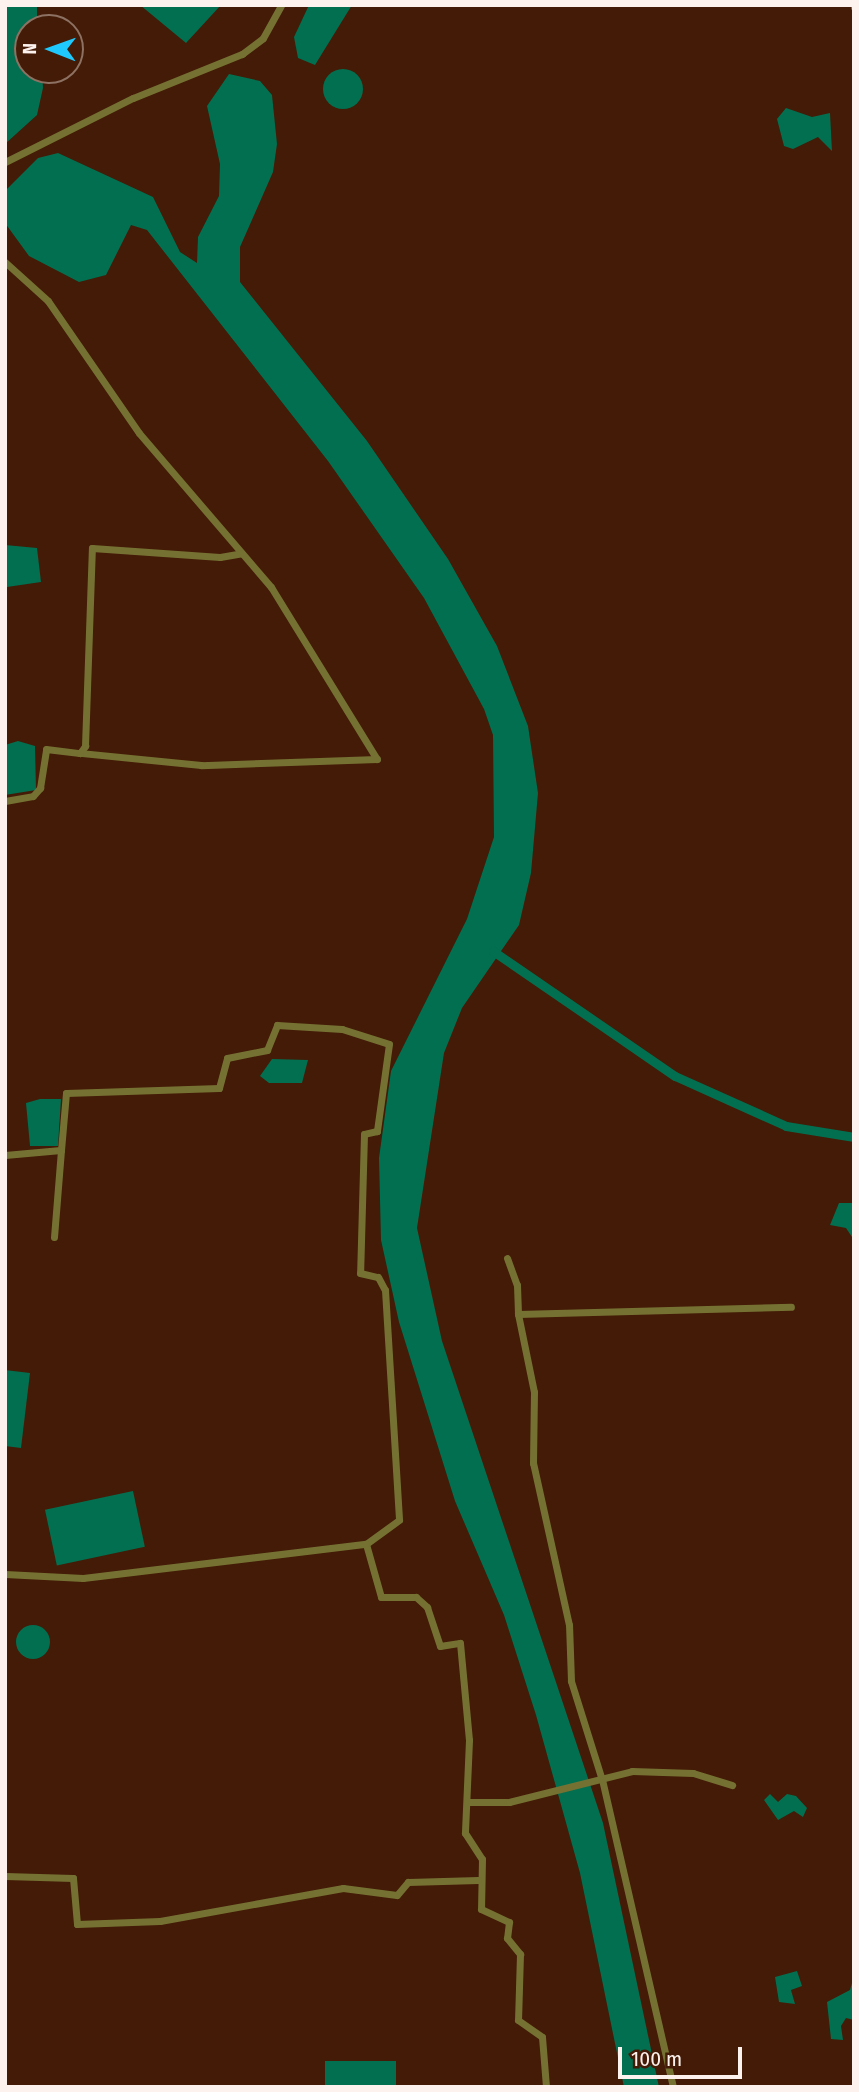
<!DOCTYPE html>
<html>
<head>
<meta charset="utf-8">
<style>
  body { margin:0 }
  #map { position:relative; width:859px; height:2092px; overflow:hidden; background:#431b06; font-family:"Fira Sans Condensed",sans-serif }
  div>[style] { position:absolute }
  .water>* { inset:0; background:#026f50; transform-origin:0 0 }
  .round { border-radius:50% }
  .canal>* { height:9px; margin:-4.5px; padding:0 4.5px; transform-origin:4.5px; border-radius:4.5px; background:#026f50 }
  .street>* { height:7px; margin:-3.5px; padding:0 3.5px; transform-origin:3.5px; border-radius:3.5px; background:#757133 }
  span { translate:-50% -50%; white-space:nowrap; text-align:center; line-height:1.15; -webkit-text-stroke:6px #431b06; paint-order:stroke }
  .frame { position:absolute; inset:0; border:7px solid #fdf2ed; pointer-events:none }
  .north { position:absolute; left:14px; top:14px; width:70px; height:70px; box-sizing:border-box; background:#431b06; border:2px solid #8d7162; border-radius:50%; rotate:271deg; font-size:19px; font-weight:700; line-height:28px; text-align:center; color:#fdf2ed }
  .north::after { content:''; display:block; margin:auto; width:24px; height:32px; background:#1fc9fd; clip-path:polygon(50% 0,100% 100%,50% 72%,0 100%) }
  .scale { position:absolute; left:618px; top:2047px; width:124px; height:32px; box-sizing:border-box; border:4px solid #fdf2ed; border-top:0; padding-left:9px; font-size:21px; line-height:24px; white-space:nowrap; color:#fdf2ed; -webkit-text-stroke:5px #431b06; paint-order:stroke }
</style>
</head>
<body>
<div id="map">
  <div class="water">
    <div style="clip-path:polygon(5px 5px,37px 5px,37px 28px,28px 28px,28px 70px,42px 70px,43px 88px,37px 115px,5px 144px)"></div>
    <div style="clip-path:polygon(140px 5px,221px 5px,186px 43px)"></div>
    <div style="clip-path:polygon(309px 5px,352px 5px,315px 65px,298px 58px,294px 37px)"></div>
    <div class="round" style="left:323px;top:69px;width:40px;height:40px"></div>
    <div style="clip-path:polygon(229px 74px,260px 81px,272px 95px,277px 144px,273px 172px,240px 247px,240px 282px,367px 441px,448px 559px,497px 646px,528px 726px,538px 793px,531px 873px,519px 925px,462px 1008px,444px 1053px,417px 1228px,442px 1341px,603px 1823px,659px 2087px,624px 2087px,580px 1873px,536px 1715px,504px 1615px,455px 1501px,399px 1322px,381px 1240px,379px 1158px,391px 1071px,467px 919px,494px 837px,493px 735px,484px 709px,424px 598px,328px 461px,147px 230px,131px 225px,106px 275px,79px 282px,29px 256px,5px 223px,5px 191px,38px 158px,58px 153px,153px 197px,180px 252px,197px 263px,198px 237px,219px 196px,220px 164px,207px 106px)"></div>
    <div style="clip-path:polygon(786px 108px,812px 117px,830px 113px,832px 151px,818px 137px,793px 149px,784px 146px,777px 119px)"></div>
    <div style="clip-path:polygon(5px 545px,37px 548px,41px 582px,7px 587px)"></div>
    <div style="clip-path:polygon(18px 741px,35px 746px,36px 790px,5px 795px,5px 745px)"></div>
    <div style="clip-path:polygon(272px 1059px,308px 1060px,302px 1083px,269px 1083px,260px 1076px)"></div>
    <div style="clip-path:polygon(40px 1099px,61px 1099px,58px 1146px,30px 1146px,26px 1103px)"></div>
    <div style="clip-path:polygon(839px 1203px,854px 1203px,854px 1240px,846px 1228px,830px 1225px)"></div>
    <div style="clip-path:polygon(5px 1370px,30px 1373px,21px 1448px,5px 1446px)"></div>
    <div style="left:133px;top:1491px;width:57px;height:90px;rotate:78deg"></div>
    <div class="round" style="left:16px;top:1625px;width:34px;height:34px"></div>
    <div style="clip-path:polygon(770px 1794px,778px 1802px,787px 1794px,796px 1796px,807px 1808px,803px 1817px,794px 1811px,778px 1820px,764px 1800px)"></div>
    <div style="clip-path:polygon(797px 1971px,802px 1986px,791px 1990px,795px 2004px,779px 2002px,775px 1977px)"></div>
    <div style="clip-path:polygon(854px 1976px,854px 2020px,846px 2018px,841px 2026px,843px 2040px,831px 2039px,827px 2002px,850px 1990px)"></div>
    <div style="left:325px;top:2061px;width:71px;height:26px"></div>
  </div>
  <div class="canal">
    <div style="left:493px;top:951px;width:221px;rotate:34.5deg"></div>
    <div style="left:675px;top:1076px;width:122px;rotate:24.2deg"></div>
    <div style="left:786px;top:1126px;width:69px;rotate:9.2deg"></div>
  </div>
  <div class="street">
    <div style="left:854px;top:5px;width:2px;rotate:90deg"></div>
    <div style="left:5px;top:162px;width:143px;rotate:-26.6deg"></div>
    <div style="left:133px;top:98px;width:118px;rotate:-22deg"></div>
    <div style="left:242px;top:54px;width:26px;rotate:-37deg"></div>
    <div style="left:263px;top:38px;width:38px;rotate:-61deg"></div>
    <div style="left:5px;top:262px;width:58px;rotate:42.2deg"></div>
    <div style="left:48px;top:301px;width:160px;rotate:55.4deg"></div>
    <div style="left:139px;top:433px;width:203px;rotate:49.4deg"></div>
    <div style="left:271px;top:587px;width:202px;rotate:58.4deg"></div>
    <div style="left:377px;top:759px;width:176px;rotate:178deg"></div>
    <div style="left:201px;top:765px;width:122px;rotate:-174.3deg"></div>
    <div style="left:5px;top:801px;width:28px;rotate:-10deg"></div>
    <div style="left:33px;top:796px;width:11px;rotate:-49deg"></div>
    <div style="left:40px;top:788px;width:39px;rotate:-81deg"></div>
    <div style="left:46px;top:749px;width:34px;rotate:7deg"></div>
    <div style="left:80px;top:753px;width:9px;rotate:-54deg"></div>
    <div style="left:85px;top:746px;width:198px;rotate:-88deg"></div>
    <div style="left:92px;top:548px;width:128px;rotate:4deg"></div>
    <div style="left:220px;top:557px;width:22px;rotate:-10deg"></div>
    <div style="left:5px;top:1155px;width:56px;rotate:-5.1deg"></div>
    <div style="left:61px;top:1150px;width:57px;rotate:-85deg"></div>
    <div style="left:66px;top:1093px;width:153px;rotate:-1.9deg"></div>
    <div style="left:219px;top:1088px;width:31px;rotate:-75deg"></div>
    <div style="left:227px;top:1058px;width:41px;rotate:-11.3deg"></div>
    <div style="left:267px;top:1050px;width:27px;rotate:-68deg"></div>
    <div style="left:277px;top:1025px;width:65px;rotate:3.5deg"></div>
    <div style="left:342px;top:1029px;width:49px;rotate:17.7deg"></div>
    <div style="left:389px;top:1044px;width:88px;rotate:97.9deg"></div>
    <div style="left:377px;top:1131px;width:13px;rotate:167deg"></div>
    <div style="left:364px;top:1134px;width:139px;rotate:91.6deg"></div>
    <div style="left:360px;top:1273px;width:18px;rotate:13deg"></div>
    <div style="left:378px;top:1277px;width:15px;rotate:62deg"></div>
    <div style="left:385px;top:1290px;width:230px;rotate:86.5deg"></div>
    <div style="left:399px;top:1520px;width:41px;rotate:144deg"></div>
    <div style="left:366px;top:1544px;width:55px;rotate:74.2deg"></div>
    <div style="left:381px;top:1597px;width:35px"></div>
    <div style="left:416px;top:1597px;width:15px;rotate:42deg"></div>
    <div style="left:427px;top:1607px;width:41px;rotate:71.6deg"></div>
    <div style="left:440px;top:1646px;width:20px;rotate:-9deg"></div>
    <div style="left:460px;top:1643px;width:97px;rotate:84.7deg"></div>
    <div style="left:469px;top:1740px;width:93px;rotate:92.5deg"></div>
    <div style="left:465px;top:1833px;width:31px;rotate:57deg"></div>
    <div style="left:482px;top:1859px;width:50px;rotate:91.1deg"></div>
    <div style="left:481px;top:1909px;width:31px;rotate:25deg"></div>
    <div style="left:509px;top:1922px;width:16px;rotate:97deg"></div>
    <div style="left:507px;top:1938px;width:21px;rotate:51deg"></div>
    <div style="left:520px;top:1954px;width:66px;rotate:91.7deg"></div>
    <div style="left:518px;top:2020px;width:29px;rotate:35deg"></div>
    <div style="left:542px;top:2037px;width:50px;rotate:85.4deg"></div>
    <div style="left:54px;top:1237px;width:87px;rotate:-85.4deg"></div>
    <div style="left:507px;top:1258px;width:29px;rotate:70deg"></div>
    <div style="left:517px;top:1285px;width:29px;rotate:88deg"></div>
    <div style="left:5px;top:1574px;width:78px;rotate:2.9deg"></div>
    <div style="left:83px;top:1578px;width:285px;rotate:-6.9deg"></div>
    <div style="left:467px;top:1802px;width:42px"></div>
    <div style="left:509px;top:1802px;width:127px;rotate:-14.1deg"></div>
    <div style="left:632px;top:1771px;width:61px;rotate:1.9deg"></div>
    <div style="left:693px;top:1773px;width:41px;rotate:17.1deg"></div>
    <div style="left:5px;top:1876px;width:68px;rotate:1.7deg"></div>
    <div style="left:73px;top:1878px;width:46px;rotate:85deg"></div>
    <div style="left:77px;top:1924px;width:83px;rotate:-2.1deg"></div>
    <div style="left:160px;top:1921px;width:186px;rotate:-10.2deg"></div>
    <div style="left:343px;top:1888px;width:54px;rotate:7.4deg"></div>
    <div style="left:397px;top:1895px;width:17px;rotate:-50deg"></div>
    <div style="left:408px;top:1882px;width:70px;rotate:-1.6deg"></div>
    <div style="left:673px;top:2087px;width:315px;rotate:-103deg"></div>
    <div style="left:602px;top:1780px;width:104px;rotate:-107.4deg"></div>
    <div style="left:571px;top:1681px;width:56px;rotate:-92deg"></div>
    <div style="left:569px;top:1625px;width:166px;rotate:-102.5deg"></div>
    <div style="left:533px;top:1463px;width:71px;rotate:-89.2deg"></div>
    <div style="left:534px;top:1392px;width:80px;rotate:-101.6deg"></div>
    <div style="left:518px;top:1314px;width:273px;rotate:-1.5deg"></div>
  </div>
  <div class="frame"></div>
  <div class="north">N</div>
  <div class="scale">100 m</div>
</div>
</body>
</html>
